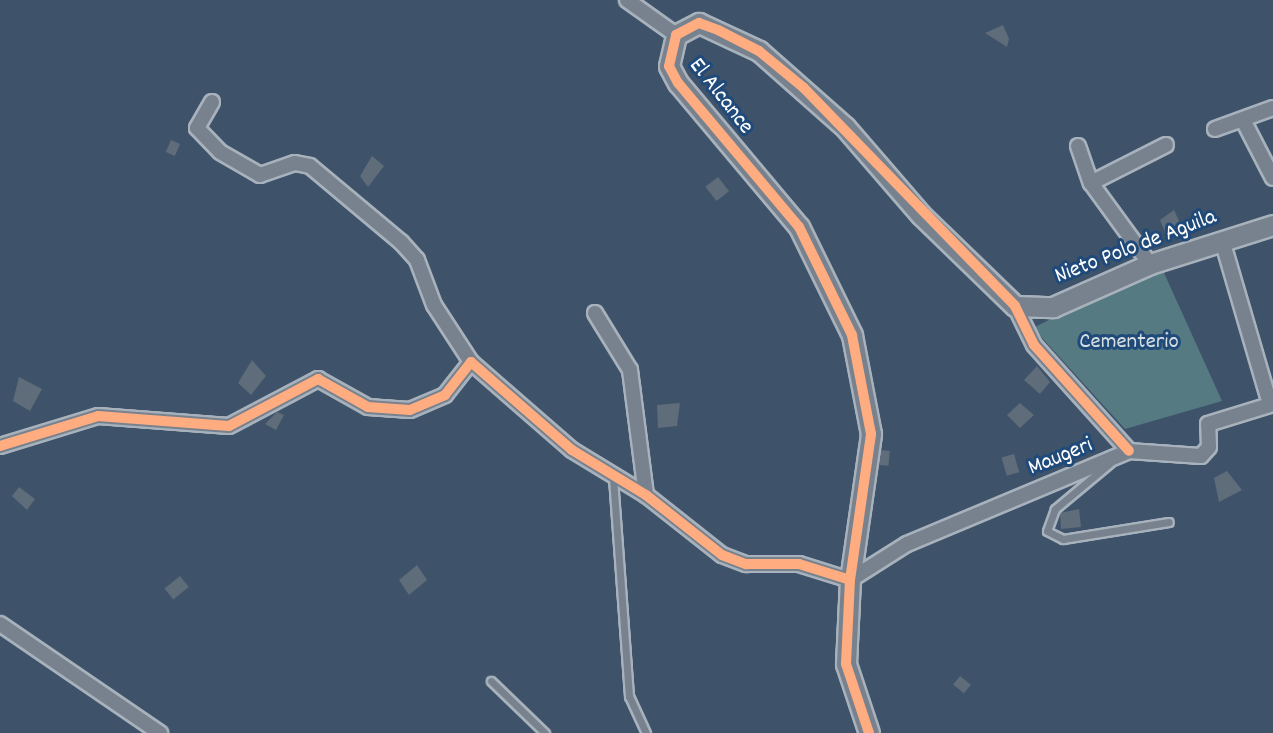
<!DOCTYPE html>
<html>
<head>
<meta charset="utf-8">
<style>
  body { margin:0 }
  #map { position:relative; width:1273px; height:733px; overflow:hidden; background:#3e536a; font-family:Dekko,sans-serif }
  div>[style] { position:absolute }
  .green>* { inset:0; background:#567a82 }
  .building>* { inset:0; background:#5f6c79; transform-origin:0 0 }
  .roads { filter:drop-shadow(2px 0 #a8b2bc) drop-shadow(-2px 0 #a8b2bc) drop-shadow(0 2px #a8b2bc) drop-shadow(0 -2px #a8b2bc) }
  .lane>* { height:7px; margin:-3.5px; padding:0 3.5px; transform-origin:3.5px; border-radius:3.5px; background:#77828e }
  .street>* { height:14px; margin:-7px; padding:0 7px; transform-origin:7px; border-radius:7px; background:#77828e }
  .secondary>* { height:19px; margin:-9.5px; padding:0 9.5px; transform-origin:9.5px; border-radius:9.5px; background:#77828e }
  .cycleway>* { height:10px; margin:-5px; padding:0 5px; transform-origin:5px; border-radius:5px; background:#ffac80 }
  span { translate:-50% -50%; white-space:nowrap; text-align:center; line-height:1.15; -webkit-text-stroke:6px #1f4a7a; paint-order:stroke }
  .street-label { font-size:23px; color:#fff }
  .park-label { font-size:23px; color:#d6dfe1 }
</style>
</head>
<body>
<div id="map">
  <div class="green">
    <div style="clip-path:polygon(1160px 264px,1222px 401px,1125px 429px,1033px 328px)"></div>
  </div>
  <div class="building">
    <div style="clip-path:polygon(1003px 25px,1009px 39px,1007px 47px,985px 33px)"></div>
    <div style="left:171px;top:140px;width:10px;height:13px;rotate:24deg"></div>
    <div style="clip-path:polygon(372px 156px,384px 166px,368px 187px,360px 176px)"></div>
    <div style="left:718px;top:177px;width:18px;height:16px;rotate:52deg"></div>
    <div style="clip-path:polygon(1174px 210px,1180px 223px,1165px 232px,1160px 220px)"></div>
    <div style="clip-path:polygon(252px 360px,266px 376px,251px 395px,238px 383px)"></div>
    <div style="clip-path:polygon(1037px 366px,1050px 382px,1040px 394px,1024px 380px)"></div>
    <div style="clip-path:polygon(19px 377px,42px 389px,30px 411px,13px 401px)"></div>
    <div style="clip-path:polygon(680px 403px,677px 426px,658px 428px,657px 405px)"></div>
    <div style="clip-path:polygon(1020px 403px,1034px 415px,1020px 428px,1007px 415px)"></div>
    <div style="clip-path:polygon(277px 412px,284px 415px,276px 430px,265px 424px)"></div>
    <div style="left:881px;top:450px;width:9px;height:15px;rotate:6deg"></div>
    <div style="left:1014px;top:454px;width:19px;height:13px;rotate:74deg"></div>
    <div style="clip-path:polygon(1227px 471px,1242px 490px,1219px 502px,1214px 478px)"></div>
    <div style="clip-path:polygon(19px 487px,35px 499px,27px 510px,12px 496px)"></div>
    <div style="clip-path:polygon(1079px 509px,1081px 527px,1061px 529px,1060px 513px)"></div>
    <div style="clip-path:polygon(417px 565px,427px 580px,409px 595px,399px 580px)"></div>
    <div style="left:180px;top:576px;width:14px;height:20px;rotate:51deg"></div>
    <div style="left:960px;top:676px;width:14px;height:11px;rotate:39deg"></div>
  </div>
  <div class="roads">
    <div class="lane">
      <div style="left:1110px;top:463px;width:72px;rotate:140.1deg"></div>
      <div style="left:1055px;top:509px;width:23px;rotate:110deg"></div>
      <div style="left:1047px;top:531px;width:18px;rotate:27deg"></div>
      <div style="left:1063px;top:539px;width:107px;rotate:-9.1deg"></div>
      <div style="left:613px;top:478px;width:219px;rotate:85.8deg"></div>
      <div style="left:629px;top:696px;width:41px;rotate:65.3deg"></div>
      <div style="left:491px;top:681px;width:75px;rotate:43.9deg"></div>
    </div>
    <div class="street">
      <div style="left:627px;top:0;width:60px;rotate:35.5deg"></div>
      <div style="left:212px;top:102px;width:30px;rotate:120deg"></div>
      <div style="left:197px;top:128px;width:33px;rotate:46deg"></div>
      <div style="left:220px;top:152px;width:46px;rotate:29.9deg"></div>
      <div style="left:260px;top:175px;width:37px;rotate:-19deg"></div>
      <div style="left:295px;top:163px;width:15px;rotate:11deg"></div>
      <div style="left:310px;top:166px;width:119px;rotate:39.9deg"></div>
      <div style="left:401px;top:242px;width:24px;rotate:48deg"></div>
      <div style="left:417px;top:260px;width:48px;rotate:69.3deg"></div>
      <div style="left:434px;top:305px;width:68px;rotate:57deg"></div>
      <div style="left:1243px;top:120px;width:65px;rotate:62.7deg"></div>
      <div style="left:1215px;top:129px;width:62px;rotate:-19.9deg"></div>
      <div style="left:1078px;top:146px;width:39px;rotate:71deg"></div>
      <div style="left:1091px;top:183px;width:100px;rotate:53.9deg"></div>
      <div style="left:1091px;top:183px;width:84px;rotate:-26.9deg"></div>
      <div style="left:1222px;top:240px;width:171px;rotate:73.7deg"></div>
      <div style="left:1015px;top:306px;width:43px;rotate:64deg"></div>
      <div style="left:1034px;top:345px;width:142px;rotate:48.1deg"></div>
      <div style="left:595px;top:313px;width:67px;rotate:58.4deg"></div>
      <div style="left:630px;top:370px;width:126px;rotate:82.7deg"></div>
      <div style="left:0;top:446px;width:102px;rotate:-17deg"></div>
      <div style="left:98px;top:416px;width:131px;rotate:4.4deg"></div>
      <div style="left:229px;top:426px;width:101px;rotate:-27.8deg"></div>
      <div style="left:318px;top:379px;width:57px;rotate:29.2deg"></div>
      <div style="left:368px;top:407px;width:42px;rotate:4.1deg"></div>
      <div style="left:410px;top:410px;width:38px;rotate:-23deg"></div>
      <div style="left:445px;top:395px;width:42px;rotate:-51.8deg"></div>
      <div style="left:471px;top:362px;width:134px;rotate:41.1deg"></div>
      <div style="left:572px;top:450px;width:87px;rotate:31.3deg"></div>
      <div style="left:646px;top:495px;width:97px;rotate:38.3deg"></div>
      <div style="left:722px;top:555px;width:26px;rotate:21deg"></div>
      <div style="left:746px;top:564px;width:53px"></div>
      <div style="left:799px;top:564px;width:53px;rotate:17.4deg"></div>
      <div style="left:850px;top:580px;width:67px;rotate:-32.3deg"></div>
      <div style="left:907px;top:544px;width:241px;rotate:-22.7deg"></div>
      <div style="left:1129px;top:451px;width:72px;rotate:4deg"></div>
      <div style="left:1201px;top:456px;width:12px;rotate:-48deg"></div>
      <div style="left:1209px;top:447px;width:23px;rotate:-92deg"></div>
      <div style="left:1208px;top:424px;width:68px;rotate:-17.1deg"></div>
      <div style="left:0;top:624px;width:194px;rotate:34.3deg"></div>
    </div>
    <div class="secondary">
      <div style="left:869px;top:733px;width:73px;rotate:-108.4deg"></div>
      <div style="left:846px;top:664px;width:84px;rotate:-87.3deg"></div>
      <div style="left:850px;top:580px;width:148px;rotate:-81.8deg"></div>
      <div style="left:871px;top:434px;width:101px;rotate:-100.9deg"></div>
      <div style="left:852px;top:335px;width:120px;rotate:-116.1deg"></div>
      <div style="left:799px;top:227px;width:188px;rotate:-130deg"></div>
      <div style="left:678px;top:83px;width:19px;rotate:-118deg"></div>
      <div style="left:669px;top:66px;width:32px;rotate:-77deg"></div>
      <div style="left:676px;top:35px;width:26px;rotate:-28deg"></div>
      <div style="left:699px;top:23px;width:66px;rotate:25deg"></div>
      <div style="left:759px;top:51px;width:115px;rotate:41.5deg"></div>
      <div style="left:845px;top:127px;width:116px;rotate:49.2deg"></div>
      <div style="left:921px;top:215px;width:131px;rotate:44.1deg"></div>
      <div style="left:1015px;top:306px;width:38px;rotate:2deg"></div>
      <div style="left:1053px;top:307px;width:106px;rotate:-23.9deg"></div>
      <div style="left:1150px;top:264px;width:129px;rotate:-17.6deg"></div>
    </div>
  </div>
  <div class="cycleway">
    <div style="left:0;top:446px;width:102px;rotate:-17deg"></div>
    <div style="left:98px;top:416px;width:131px;rotate:4.4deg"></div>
    <div style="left:229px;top:426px;width:101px;rotate:-27.8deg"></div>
    <div style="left:318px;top:379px;width:57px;rotate:29.2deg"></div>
    <div style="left:368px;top:407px;width:42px;rotate:4.1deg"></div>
    <div style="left:410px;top:410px;width:38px;rotate:-23deg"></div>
    <div style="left:445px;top:395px;width:42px;rotate:-51.8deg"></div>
    <div style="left:471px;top:362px;width:134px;rotate:41.1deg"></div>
    <div style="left:572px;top:450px;width:87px;rotate:31.3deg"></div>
    <div style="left:646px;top:495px;width:97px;rotate:38.3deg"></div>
    <div style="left:722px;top:555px;width:26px;rotate:21deg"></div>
    <div style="left:746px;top:564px;width:53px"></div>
    <div style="left:799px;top:564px;width:53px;rotate:17.4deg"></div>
    <div style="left:869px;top:733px;width:73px;rotate:-108.4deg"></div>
    <div style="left:846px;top:664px;width:84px;rotate:-87.3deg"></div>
    <div style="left:850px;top:580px;width:148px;rotate:-81.8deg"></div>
    <div style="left:871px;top:434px;width:101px;rotate:-100.9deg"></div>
    <div style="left:852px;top:335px;width:120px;rotate:-116.1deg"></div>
    <div style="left:799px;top:227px;width:188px;rotate:-130deg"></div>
    <div style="left:678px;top:83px;width:19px;rotate:-118deg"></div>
    <div style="left:669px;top:66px;width:32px;rotate:-77deg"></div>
    <div style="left:676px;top:35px;width:26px;rotate:-28deg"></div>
    <div style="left:699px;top:23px;width:20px;rotate:20deg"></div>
    <div style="left:718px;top:30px;width:46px;rotate:27.1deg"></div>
    <div style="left:759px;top:51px;width:58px;rotate:39.4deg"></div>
    <div style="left:804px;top:88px;width:303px;rotate:45.9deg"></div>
    <div style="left:1015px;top:306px;width:43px;rotate:64deg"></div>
    <div style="left:1034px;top:345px;width:142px;rotate:48.1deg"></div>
  </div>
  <div class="street-label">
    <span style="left:720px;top:97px;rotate:52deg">El Alcance</span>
    <span style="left:1136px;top:248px;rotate:-21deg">Nieto Polo de Aguila</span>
    <span style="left:1061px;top:458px;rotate:-22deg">Maugeri</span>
  </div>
  <div class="park-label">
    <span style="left:1129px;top:343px">Cementerio</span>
  </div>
</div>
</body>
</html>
